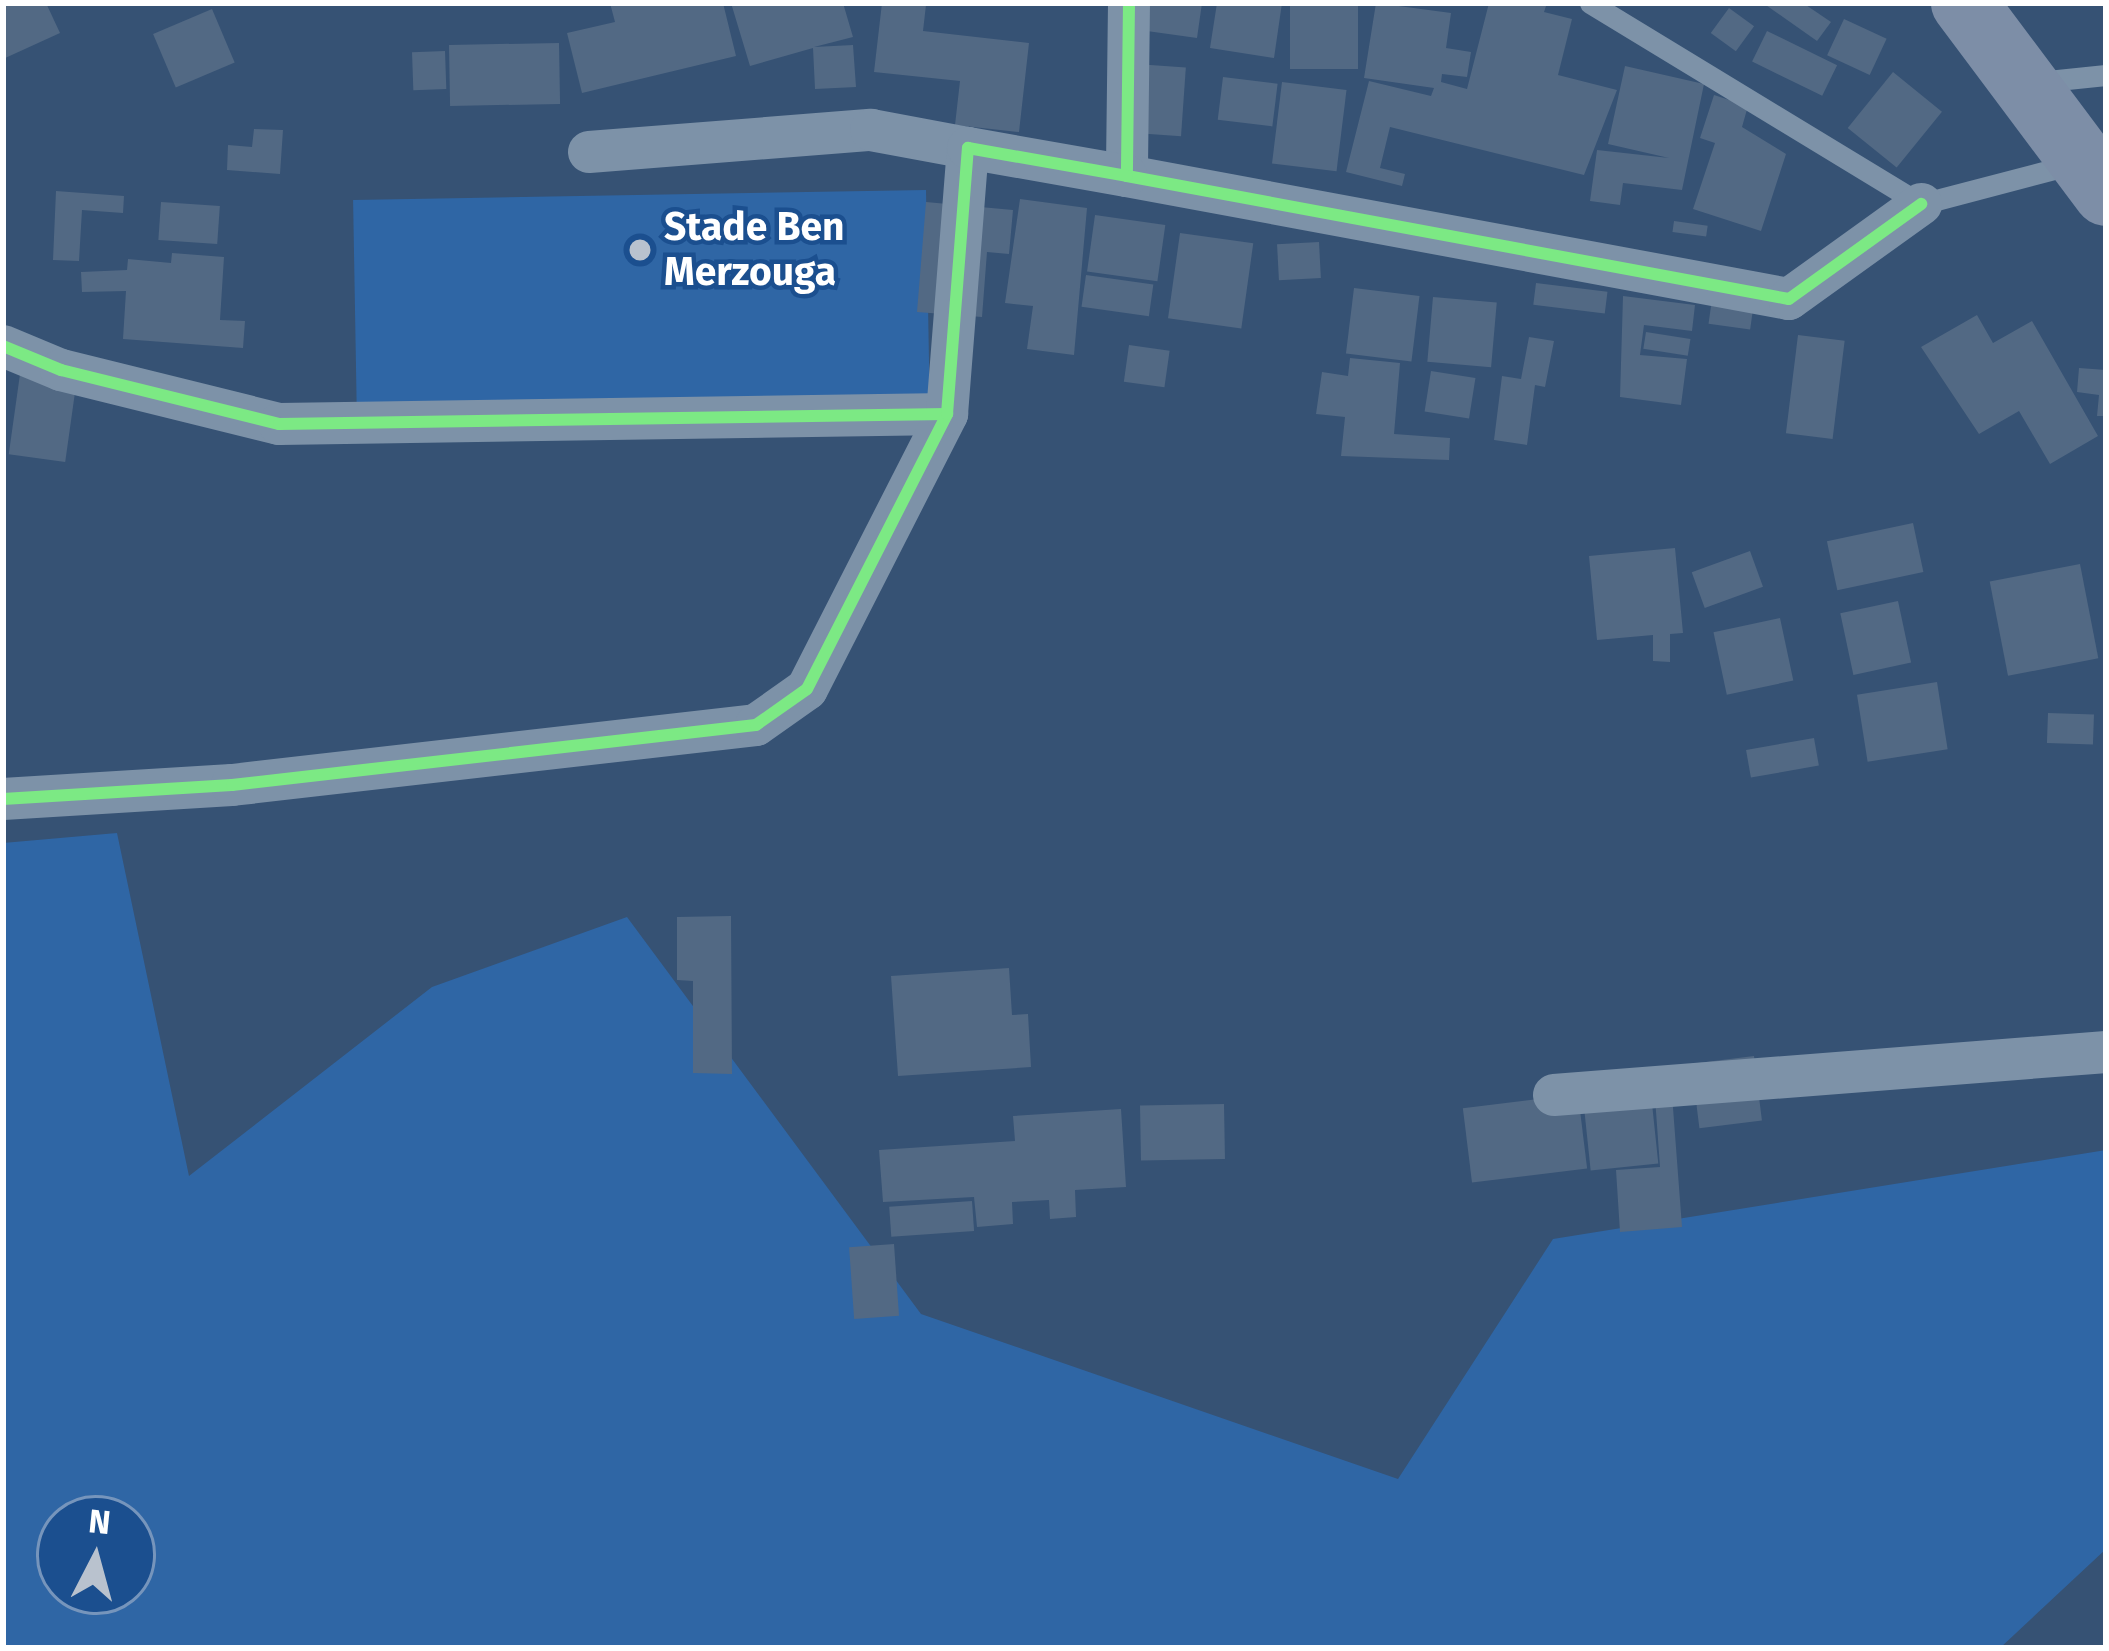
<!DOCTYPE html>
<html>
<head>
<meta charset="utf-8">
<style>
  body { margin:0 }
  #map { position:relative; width:2109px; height:1651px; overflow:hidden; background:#365274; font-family:"Fira Sans",sans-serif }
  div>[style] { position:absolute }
  .green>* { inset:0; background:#2f66a5; transform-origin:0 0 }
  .building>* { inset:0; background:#526984; transform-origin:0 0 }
  .service>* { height:21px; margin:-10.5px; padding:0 10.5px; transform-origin:10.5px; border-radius:10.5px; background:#7d92a8 }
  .minor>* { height:42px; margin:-21px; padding:0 21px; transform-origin:21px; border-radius:21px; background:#7d92a8 }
  .primary>* { height:66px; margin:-33px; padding:0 33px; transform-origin:33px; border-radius:33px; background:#7d8ea7 }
  .cycleway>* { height:12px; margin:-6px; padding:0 6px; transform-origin:6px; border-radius:6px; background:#7ce984 }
  .dots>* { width:33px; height:33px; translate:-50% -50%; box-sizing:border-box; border:6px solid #1b4f8f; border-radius:50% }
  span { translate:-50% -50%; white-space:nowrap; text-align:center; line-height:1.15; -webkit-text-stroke:9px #1b4f8f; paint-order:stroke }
  .poi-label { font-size:39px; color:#fff; font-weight:700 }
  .left { translate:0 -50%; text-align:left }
  .frame { position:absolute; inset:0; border:6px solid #fff; pointer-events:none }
  .north { position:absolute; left:36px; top:1495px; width:120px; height:120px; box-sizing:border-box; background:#1b4f8f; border:3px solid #7695bc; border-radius:50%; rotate:6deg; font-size:33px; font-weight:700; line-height:48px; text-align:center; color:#fff }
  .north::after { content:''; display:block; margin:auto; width:42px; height:54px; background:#b9c2ce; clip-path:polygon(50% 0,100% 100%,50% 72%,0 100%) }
</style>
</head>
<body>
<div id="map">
  <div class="green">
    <div style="left:926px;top:190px;width:208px;height:573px;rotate:89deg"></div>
    <div style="clip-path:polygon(evenodd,117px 833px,189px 1176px,432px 987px,627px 917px,921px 1314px,1398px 1479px,1553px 1239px,2106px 1150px,2106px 1549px,2000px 1648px,3px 1648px,3px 843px,117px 833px,60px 1519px,132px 1519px,132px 1591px,60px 1591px,60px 1519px)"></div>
  </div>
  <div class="building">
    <div style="clip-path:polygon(3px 3px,46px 3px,60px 33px,3px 59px)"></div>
    <div style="clip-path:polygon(610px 3px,723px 3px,736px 56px,582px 93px,567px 33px,615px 22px)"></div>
    <div style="clip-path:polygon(731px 3px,843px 3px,853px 37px,814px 47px,853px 45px,856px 87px,815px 89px,813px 48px,750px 66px)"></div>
    <div style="clip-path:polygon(882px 3px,926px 5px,923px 31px,1029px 43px,1019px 132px,955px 125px,960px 81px,874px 72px)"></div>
    <div style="clip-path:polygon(1114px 3px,1202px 3px,1197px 38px,1111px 26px)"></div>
    <div style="clip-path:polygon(1217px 3px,1282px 3px,1274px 58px,1210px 48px)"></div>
    <div style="left:1290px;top:3px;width:68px;height:66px"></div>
    <div style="clip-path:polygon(1376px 3px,1451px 13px,1446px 48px,1471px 52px,1467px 77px,1442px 74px,1441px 82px,1467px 89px,1489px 3px,1547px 3px,1544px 12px,1572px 19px,1558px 75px,1617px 90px,1584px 175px,1390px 127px,1380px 168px,1405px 174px,1402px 186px,1346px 172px,1369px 81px,1431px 96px,1434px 88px,1364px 78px)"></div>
    <div style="clip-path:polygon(1763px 3px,1803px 3px,1831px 22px,1817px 41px)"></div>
    <div style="left:1729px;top:8px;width:31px;height:31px;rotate:36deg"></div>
    <div style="left:212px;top:9px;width:58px;height:64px;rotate:67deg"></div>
    <div style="left:1844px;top:19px;width:47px;height:40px;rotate:25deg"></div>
    <div style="left:1767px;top:31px;width:78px;height:34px;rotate:26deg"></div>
    <div style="left:559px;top:43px;width:61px;height:110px;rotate:89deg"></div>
    <div style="left:445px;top:51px;width:38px;height:33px;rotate:88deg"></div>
    <div style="left:1122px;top:63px;width:64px;height:69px;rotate:4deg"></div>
    <div style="clip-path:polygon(1625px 66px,1704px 84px,1682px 190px,1623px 183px,1620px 205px,1590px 201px,1597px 150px,1669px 158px,1608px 144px)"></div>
    <div style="left:1893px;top:72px;width:63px;height:72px;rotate:39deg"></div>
    <div style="left:1223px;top:77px;width:55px;height:43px;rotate:7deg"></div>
    <div style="left:1282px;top:82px;width:65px;height:82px;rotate:7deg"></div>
    <div style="clip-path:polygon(1714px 95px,1748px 106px,1742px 127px,1786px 154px,1761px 231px,1693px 209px,1715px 143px,1700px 138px)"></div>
    <div style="clip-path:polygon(254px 129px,283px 130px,280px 174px,227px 170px,228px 145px,252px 147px)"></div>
    <div style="clip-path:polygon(56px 191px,124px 196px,123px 213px,82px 210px,79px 261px,53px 260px)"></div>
    <div style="clip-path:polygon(1020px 199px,1087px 208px,1074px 355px,1027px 349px,1033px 306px,1005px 303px)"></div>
    <div style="left:161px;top:202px;width:59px;height:38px;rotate:4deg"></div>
    <div style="clip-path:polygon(926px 202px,1013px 210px,1009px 254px,987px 252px,982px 317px,917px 312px)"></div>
    <div style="left:1095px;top:215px;width:71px;height:57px;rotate:8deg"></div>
    <div style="left:1674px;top:221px;width:34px;height:11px;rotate:8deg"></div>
    <div style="left:1180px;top:233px;width:74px;height:86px;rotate:8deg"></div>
    <div style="left:1319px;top:242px;width:36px;height:42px;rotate:87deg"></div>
    <div style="clip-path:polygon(172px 253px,224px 257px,220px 320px,245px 321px,243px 348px,123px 339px,126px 291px,82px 292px,81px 272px,127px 270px,128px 259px,171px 263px)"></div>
    <div style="left:1086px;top:275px;width:68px;height:32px;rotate:8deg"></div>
    <div style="left:1536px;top:283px;width:72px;height:22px;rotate:7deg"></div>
    <div style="left:1354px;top:288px;width:66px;height:66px;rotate:7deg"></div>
    <div style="left:1713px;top:292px;width:42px;height:32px;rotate:8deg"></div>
    <div style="clip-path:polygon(1623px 296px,1695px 305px,1692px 331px,1644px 325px,1640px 355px,1687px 359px,1681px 405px,1620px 397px)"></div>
    <div style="left:1433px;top:297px;width:64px;height:65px;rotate:5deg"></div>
    <div style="clip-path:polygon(1977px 315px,1993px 343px,2032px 321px,2098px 436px,2050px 464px,2019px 411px,1979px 434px,1921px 347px)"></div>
    <div style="left:1646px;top:332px;width:45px;height:17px;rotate:9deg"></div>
    <div style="left:1798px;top:335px;width:47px;height:99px;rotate:7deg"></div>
    <div style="clip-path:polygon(1529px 337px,1554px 341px,1545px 387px,1535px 385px,1527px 445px,1494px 440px,1502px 376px,1521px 379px)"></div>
    <div style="left:1129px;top:345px;width:41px;height:37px;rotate:8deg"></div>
    <div style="clip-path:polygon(1350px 358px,1400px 363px,1394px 434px,1450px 438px,1449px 460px,1341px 456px,1345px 417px,1316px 414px,1322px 372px,1348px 376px)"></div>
    <div style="left:21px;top:367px;width:57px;height:88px;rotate:8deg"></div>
    <div style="clip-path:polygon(2079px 368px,2106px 370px,2106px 416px,2097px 416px,2099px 395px,2077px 392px)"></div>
    <div style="left:1431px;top:371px;width:45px;height:41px;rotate:9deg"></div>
    <div style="left:1913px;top:523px;width:50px;height:88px;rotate:78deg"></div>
    <div style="clip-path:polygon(1675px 548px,1683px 633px,1670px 634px,1670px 662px,1653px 661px,1653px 635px,1597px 640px,1589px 556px)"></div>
    <div style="left:1750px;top:551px;width:38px;height:62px;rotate:70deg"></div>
    <div style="left:2080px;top:564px;width:96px;height:92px;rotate:79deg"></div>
    <div style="left:1898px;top:601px;width:63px;height:59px;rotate:78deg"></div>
    <div style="left:1780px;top:618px;width:64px;height:68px;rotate:78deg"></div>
    <div style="left:1937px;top:682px;width:68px;height:81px;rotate:81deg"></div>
    <div style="left:2048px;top:713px;width:46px;height:30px;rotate:2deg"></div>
    <div style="left:1814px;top:738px;width:28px;height:69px;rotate:80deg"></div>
    <div style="clip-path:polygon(731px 916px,732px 1074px,693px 1073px,693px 981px,677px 980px,677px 917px)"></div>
    <div style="clip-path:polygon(1009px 968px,1012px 1015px,1028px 1014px,1031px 1067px,898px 1076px,891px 976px)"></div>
    <div style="left:1754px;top:1056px;width:65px;height:63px;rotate:83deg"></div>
    <div style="clip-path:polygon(1670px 1068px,1682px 1227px,1620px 1232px,1616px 1170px,1660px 1167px,1653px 1070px)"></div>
    <div style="left:1649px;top:1075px;width:89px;height:68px;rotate:84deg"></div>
    <div style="left:1578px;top:1094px;width:75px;height:116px;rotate:83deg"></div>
    <div style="left:1224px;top:1104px;width:55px;height:84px;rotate:89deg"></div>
    <div style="clip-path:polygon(1121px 1109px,1126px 1187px,1075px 1190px,1076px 1217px,1050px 1219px,1049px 1200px,1012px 1202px,1013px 1224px,977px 1227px,974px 1197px,883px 1202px,879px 1150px,1015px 1141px,1013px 1116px)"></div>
    <div style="left:972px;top:1201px;width:30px;height:83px;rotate:86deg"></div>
    <div style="left:894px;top:1244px;width:72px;height:45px;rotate:86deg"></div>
  </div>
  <div class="service">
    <div style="left:1590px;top:3px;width:387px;rotate:31.3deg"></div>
    <div style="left:1921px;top:204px;width:158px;rotate:-14.7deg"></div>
    <div style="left:2038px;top:82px;width:68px;rotate:-5.9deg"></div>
  </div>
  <div class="minor">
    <div style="left:1129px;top:3px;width:173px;rotate:90.7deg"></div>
    <div style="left:1127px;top:176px;width:673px;rotate:10.53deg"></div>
    <div style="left:1789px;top:299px;width:163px;rotate:-35.7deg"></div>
    <div style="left:589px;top:152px;width:283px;rotate:-4.5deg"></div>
    <div style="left:871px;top:130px;width:99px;rotate:10.5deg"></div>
    <div style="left:3px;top:346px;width:63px;rotate:22.5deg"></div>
    <div style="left:61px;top:370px;width:225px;rotate:13.9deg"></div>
    <div style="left:279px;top:424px;width:668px;rotate:-0.86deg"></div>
    <div style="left:3px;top:799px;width:229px;rotate:-3.5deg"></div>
    <div style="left:232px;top:785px;width:527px;rotate:-6.53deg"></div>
    <div style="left:756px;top:725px;width:62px;rotate:-35.2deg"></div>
    <div style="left:807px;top:689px;width:309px;rotate:-63deg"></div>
    <div style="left:947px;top:414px;width:267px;rotate:-85.5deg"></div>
    <div style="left:968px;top:148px;width:161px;rotate:10deg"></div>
    <div style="left:1554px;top:1095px;width:554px;rotate:-4.45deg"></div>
  </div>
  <div class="primary">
    <div style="left:1964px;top:3px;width:237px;rotate:53.2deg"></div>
  </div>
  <div class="cycleway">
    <div style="left:1129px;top:3px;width:173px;rotate:90.7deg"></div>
    <div style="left:1127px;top:176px;width:673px;rotate:10.53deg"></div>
    <div style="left:1789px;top:299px;width:163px;rotate:-35.7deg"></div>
    <div style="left:3px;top:346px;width:63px;rotate:22.5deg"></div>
    <div style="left:61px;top:370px;width:225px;rotate:13.9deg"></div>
    <div style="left:279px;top:424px;width:668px;rotate:-0.86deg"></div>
    <div style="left:3px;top:799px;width:229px;rotate:-3.5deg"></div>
    <div style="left:232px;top:785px;width:527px;rotate:-6.53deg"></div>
    <div style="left:756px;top:725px;width:62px;rotate:-35.2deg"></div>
    <div style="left:807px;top:689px;width:309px;rotate:-63deg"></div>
    <div style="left:947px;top:414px;width:267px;rotate:-85.5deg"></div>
    <div style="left:968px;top:148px;width:161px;rotate:10deg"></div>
  </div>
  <div class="dots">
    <div style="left:640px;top:250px;background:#b9c2ce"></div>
  </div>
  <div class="poi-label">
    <span class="left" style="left:664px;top:250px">Stade Ben<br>Merzouga</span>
  </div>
  <div class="frame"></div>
  <div class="north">N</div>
</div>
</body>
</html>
